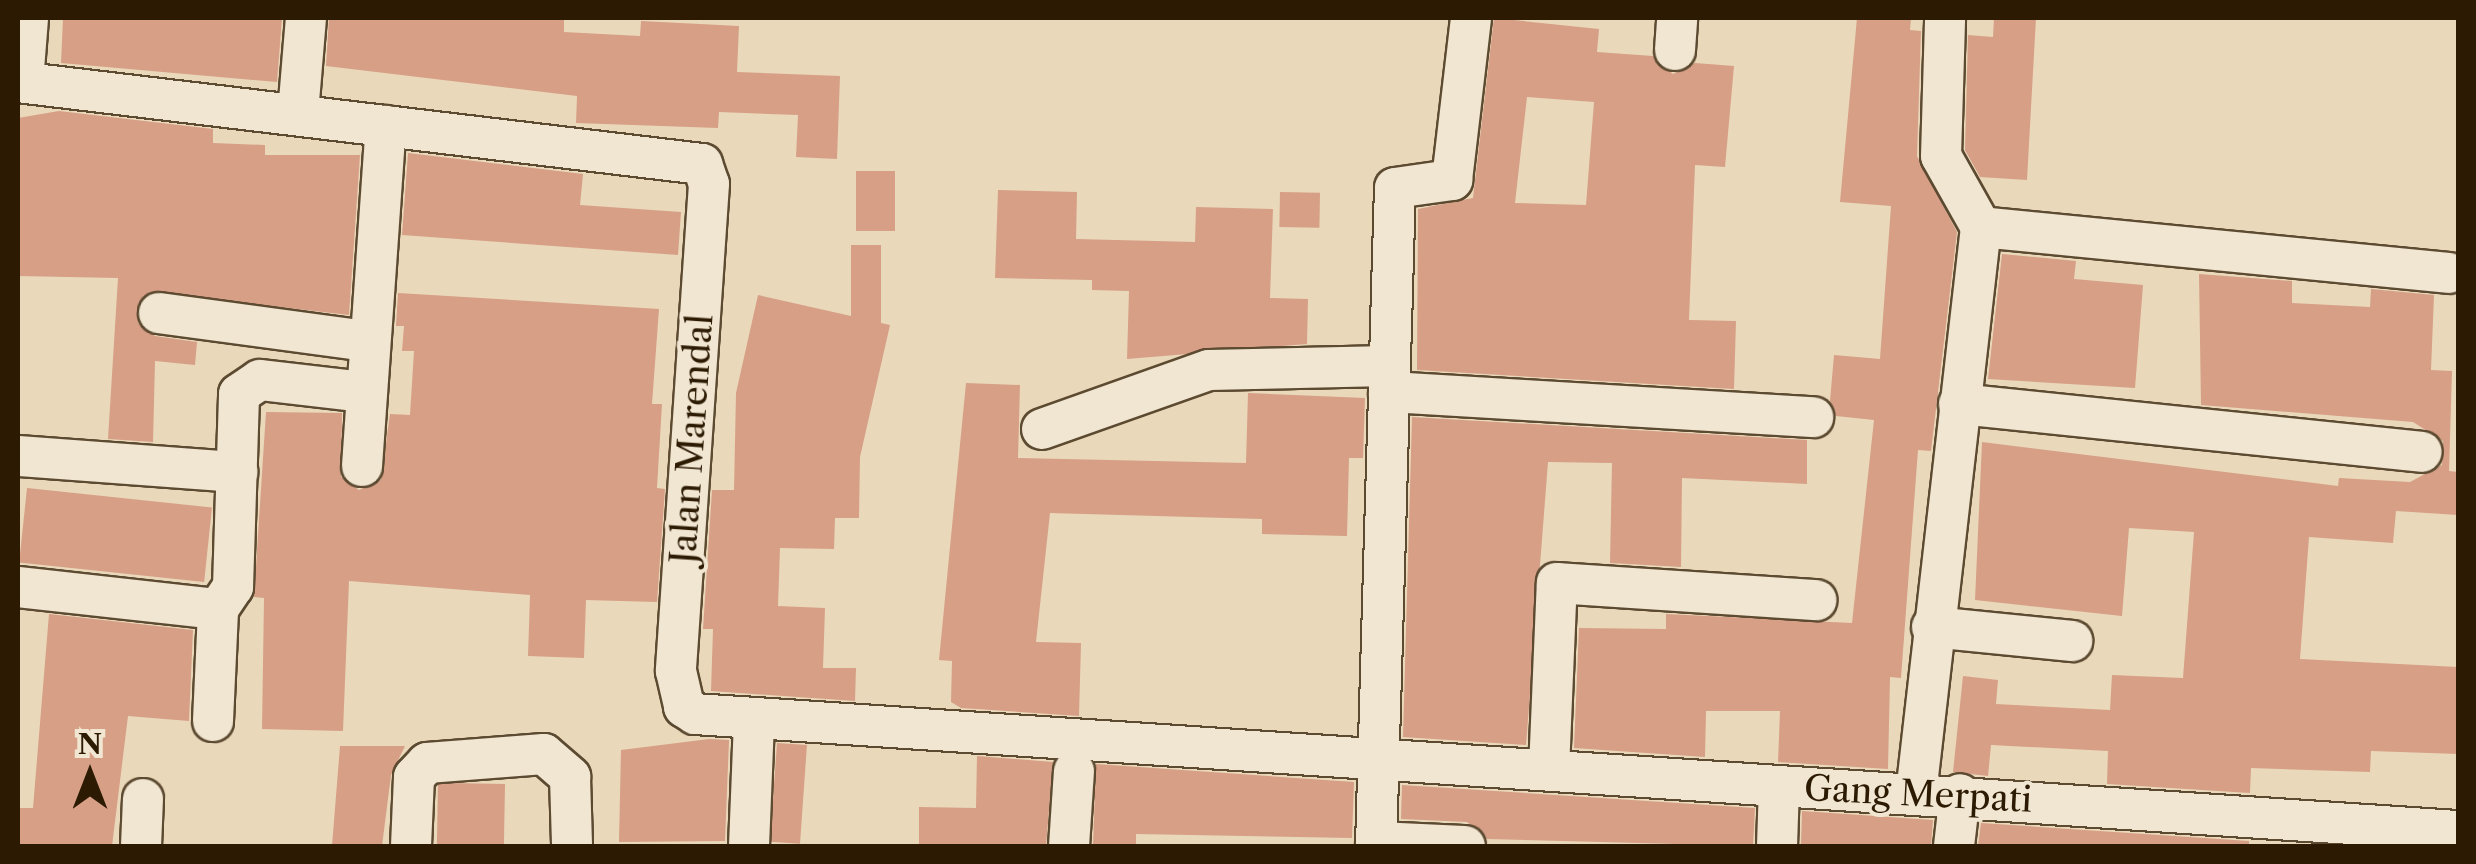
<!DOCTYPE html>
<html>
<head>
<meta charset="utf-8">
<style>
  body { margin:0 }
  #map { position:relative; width:2476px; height:864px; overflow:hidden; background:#ead8ba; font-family:"Libre Caslon Text",serif }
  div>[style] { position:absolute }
  .building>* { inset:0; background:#d69f86; transform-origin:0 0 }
  .roads { filter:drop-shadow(2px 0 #5c4a31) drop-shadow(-2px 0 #5c4a31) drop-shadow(0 2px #5c4a31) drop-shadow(0 -2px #5c4a31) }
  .street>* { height:40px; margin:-20px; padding:0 20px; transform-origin:20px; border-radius:20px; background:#f1e6d2 }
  span { translate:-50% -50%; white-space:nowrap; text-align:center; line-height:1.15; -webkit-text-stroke:8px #f1e6d2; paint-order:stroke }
  .street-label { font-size:35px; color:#2c1a03 }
  .frame { position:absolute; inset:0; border:20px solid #2c1a03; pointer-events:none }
  .north { position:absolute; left:40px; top:724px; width:100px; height:100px; -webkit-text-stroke:8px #f1e6d2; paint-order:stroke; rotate:0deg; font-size:28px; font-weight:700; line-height:40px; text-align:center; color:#2c1a03 }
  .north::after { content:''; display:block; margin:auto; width:35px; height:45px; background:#2c1a03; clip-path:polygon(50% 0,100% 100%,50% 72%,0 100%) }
</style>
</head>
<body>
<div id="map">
  <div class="building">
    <div style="clip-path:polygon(63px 18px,282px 18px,277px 82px,61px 63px)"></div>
    <div style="clip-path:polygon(329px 18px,564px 18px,564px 32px,640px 36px,641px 21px,739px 26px,737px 72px,840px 76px,837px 159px,796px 157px,798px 115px,719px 112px,718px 128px,576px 123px,577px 96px,326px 66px)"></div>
    <div style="clip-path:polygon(evenodd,1494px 18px,1599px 29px,1597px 52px,1653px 56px,1673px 74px,1695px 63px,1734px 66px,1725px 167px,1695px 165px,1689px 320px,1736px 321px,1734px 389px,1417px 370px,1418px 209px,1473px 198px,1494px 18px,1527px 97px,1594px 102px,1586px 205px,1515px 203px,1527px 97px)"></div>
    <div style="clip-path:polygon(1857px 18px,1911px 18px,1910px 30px,1921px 31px,1917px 156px,1957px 232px,1931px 451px,1918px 450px,1901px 678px,1890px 677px,1888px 769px,1778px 762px,1780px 711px,1706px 711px,1705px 757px,1574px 748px,1579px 628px,1666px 629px,1666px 614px,1852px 623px,1874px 420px,1836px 416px,1830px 401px,1834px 355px,1880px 359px,1891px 206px,1840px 202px)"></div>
    <div style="clip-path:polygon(1994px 18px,2036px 18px,2027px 180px,1980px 177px,1965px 150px,1968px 35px,1993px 37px)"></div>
    <div style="clip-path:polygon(59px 111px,213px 129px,213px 143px,265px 145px,265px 155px,360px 155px,349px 315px,149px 292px,138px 323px,155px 336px,197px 342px,195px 365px,155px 361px,153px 442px,108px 439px,118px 278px,18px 276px,18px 118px)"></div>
    <div style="clip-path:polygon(408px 153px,583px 174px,580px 205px,681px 212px,678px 255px,402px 235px)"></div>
    <div style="left:856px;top:171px;width:39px;height:60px"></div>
    <div style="clip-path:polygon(998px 190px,1077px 192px,1076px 239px,1195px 242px,1196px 207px,1273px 209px,1270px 298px,1308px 299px,1307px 344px,1127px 359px,1129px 291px,1092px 290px,1092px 280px,995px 278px)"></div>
    <div style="left:1280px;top:192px;width:40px;height:35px;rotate:1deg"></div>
    <div style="clip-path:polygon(851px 245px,881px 245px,881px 323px,890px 325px,860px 457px,859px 518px,835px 518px,834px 549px,780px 548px,778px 606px,825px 608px,823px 668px,856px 668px,855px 701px,711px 691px,713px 629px,703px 629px,712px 490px,734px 490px,736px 393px,758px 295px,851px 316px)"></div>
    <div style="clip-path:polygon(2002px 254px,2076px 261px,2074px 279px,2143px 285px,2135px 388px,1988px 379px)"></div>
    <div style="clip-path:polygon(2199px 274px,2292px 281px,2292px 303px,2370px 307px,2371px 289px,2434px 295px,2431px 370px,2452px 371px,2449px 471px,2458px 472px,2458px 515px,2396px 511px,2393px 543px,2309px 537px,2300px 659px,2458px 667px,2458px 754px,2371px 751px,2370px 772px,2251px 768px,2250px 793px,2107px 784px,2108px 751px,1991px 745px,1988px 776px,1953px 772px,1963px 676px,1998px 680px,1996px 704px,2110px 710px,2112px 675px,2183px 678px,2194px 532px,2129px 528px,2122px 616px,1975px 600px,1982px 442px,2338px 486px,2339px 478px,2410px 482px,2442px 465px,2443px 441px,2413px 422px,2201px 405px)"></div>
    <div style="clip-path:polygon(398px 293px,659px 309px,652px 404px,662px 404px,657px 488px,665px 489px,657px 602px,586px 600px,584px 658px,528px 656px,530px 595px,349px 581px,343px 731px,262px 729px,264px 598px,254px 597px,266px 412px,342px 413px,341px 477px,359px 490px,381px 480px,390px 414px,410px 415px,414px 351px,402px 351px,404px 326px,396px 326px)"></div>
    <div style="clip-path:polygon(966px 383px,1020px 385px,1018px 458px,1246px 463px,1248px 393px,1365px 398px,1363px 458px,1349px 458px,1347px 536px,1262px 534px,1262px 519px,1050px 513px,1036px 642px,1081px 643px,1079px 716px,961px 708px,951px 702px,952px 661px,939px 660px)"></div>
    <div style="clip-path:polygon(1412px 417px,1807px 440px,1807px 484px,1682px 478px,1681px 567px,1610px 563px,1612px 463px,1548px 462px,1526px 745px,1403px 737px)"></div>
    <div style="left:27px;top:488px;width:186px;height:75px;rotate:6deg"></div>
    <div style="clip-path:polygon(49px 614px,193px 630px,189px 721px,128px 716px,112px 846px,18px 846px,18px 808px,33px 808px)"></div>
    <div style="clip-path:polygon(709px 739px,729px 740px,725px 841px,619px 842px,621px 750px)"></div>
    <div style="left:777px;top:743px;width:30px;height:99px;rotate:4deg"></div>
    <div style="clip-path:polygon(340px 746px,405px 746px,391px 775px,382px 846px,332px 846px)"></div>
    <div style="clip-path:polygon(977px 756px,1053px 762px,1046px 846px,919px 846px,919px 807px,976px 808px)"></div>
    <div style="clip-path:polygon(1096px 764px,1354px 782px,1352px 838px,1136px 834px,1136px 846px,1093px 846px)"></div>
    <div style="left:505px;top:784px;width:62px;height:67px;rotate:91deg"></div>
    <div style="clip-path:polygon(1402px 785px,1755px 808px,1753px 846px,1487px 839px,1467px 822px,1401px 819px)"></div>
    <div style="clip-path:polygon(1802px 811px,1933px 820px,1931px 846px,1801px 846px)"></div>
    <div style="clip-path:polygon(1981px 823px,2249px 841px,2249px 846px,1978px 846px)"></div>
  </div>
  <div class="roads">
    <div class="street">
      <div style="left:1675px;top:50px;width:32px;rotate:-86deg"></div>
      <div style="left:18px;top:82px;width:689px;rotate:6.84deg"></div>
      <div style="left:702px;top:164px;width:21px;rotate:71deg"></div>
      <div style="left:709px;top:184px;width:488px;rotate:93.9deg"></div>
      <div style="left:676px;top:671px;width:37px;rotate:77deg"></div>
      <div style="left:684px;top:707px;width:13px;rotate:32deg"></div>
      <div style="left:695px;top:714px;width:1767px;rotate:3.8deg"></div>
      <div style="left:23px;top:82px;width:64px;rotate:-85.5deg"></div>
      <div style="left:298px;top:113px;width:95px;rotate:-85.2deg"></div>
      <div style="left:1981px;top:227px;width:470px;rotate:5.6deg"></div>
      <div style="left:159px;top:313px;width:208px;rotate:7.7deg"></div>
      <div style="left:1389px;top:392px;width:425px;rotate:3.4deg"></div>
      <div style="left:1959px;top:404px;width:465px;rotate:5.9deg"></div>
      <div style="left:1042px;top:429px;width:177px;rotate:-19.5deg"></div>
      <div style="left:1209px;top:370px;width:179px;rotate:-1.3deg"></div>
      <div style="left:18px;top:456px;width:220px;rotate:4.2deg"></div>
      <div style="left:362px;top:466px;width:341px;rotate:-86deg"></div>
      <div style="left:18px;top:587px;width:201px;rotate:6.3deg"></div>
      <div style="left:218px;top:609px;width:27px;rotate:-56deg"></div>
      <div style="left:233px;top:587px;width:193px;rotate:-88.2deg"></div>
      <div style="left:239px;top:394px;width:25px;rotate:-34deg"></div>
      <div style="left:260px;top:380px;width:105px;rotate:6.6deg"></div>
      <div style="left:1932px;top:627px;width:141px;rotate:5.7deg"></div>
      <div style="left:213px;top:721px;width:112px;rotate:-87.4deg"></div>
      <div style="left:1549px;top:770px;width:187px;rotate:-87.6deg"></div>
      <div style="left:1557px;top:583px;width:260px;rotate:3.8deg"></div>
      <div style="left:1916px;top:794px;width:571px;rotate:-83.46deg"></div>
      <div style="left:1981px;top:227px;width:81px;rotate:-119.4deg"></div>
      <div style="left:1941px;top:156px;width:138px;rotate:-88.3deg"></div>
      <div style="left:1376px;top:842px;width:89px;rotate:2.6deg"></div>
      <div style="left:141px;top:846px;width:47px;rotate:-87.6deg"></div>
      <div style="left:411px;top:846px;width:69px;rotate:-87.5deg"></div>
      <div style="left:414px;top:777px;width:19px;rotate:-47deg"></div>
      <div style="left:427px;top:763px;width:117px;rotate:-4.4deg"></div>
      <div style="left:544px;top:754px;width:35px;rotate:41deg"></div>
      <div style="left:570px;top:777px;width:69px;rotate:88.3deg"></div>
      <div style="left:749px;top:846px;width:125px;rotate:-87.7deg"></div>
      <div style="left:1069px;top:846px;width:75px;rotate:-86.2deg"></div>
      <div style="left:1376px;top:846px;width:658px;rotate:-88.35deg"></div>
      <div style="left:1395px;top:188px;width:58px;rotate:-8deg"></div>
      <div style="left:1452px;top:180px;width:163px;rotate:-83.3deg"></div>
      <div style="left:1777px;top:846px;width:59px;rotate:-88.1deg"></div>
      <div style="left:1954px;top:846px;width:52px;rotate:-83.4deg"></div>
    </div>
  </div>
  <div class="street-label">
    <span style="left:692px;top:439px;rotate:-86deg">Jalan Marendal</span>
    <span style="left:1918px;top:794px;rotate:3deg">Gang Merpati</span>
  </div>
  <div class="frame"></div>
  <div class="north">N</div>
</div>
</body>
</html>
